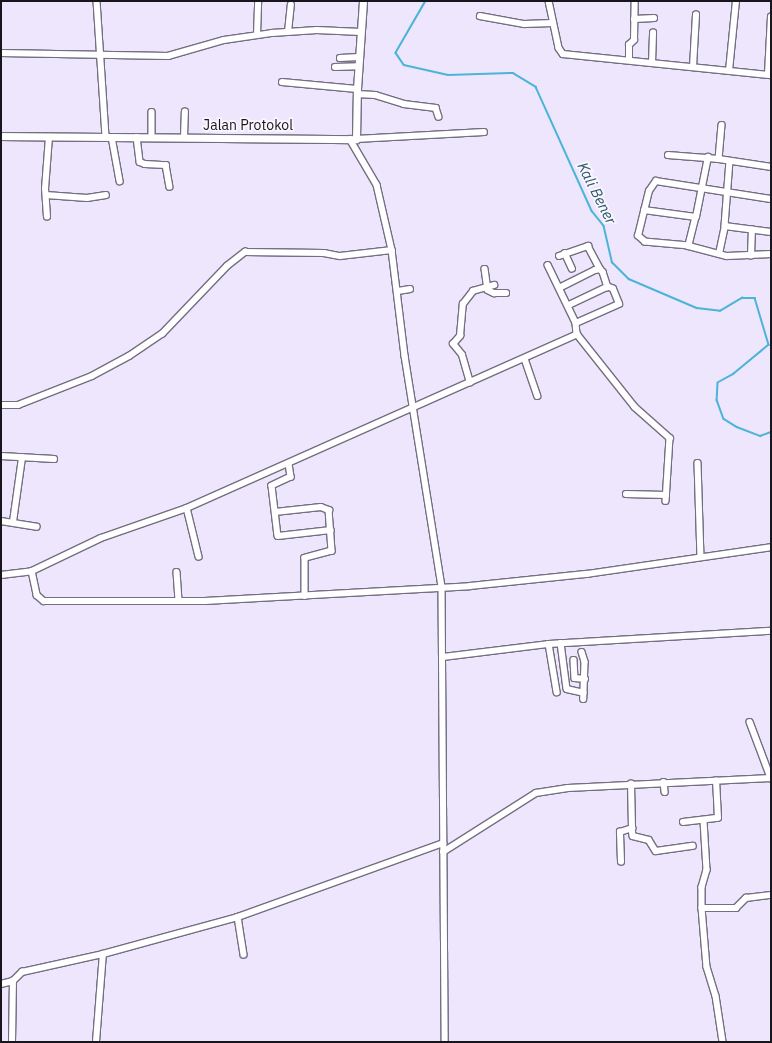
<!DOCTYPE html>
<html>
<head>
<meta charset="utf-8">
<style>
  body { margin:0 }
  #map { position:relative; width:772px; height:1043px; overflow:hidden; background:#eee6fc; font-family:"IBM Plex Sans",sans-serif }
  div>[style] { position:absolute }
  .stream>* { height:1.5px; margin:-0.75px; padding:0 0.75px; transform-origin:0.75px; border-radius:0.75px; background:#4bb4d7 }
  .roads { filter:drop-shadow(1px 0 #756e81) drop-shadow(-1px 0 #756e81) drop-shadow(0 1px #756e81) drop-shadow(0 -1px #756e81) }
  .minor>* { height:5.5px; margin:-2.75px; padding:0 2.75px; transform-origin:2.75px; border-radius:2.75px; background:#fff }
  .tertiary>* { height:7px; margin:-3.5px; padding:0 3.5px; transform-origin:3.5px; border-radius:3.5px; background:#fff }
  span { translate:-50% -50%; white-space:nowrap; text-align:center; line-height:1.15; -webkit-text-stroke:3.5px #f9f6ff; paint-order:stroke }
  .street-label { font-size:14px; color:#18151c }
  .water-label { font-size:15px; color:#2c5868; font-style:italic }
  .frame { position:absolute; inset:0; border:2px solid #18151c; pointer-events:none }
</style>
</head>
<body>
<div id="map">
  <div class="stream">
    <div style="left:426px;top:1px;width:60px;rotate:120deg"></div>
    <div style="left:396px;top:53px;width:14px;rotate:56deg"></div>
    <div style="left:404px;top:65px;width:45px;rotate:12.8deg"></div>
    <div style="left:448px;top:75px;width:65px;rotate:-1.8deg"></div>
    <div style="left:513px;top:73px;width:27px;rotate:31deg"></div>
    <div style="left:536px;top:87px;width:136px;rotate:65.7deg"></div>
    <div style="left:592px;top:211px;width:19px;rotate:51deg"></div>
    <div style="left:604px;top:226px;width:37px;rotate:77deg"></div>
    <div style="left:612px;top:262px;width:24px;rotate:45deg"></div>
    <div style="left:629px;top:279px;width:74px;rotate:23.1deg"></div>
    <div style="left:697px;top:308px;width:23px;rotate:7deg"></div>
    <div style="left:720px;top:311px;width:26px;rotate:-31deg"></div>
    <div style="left:742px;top:298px;width:13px"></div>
    <div style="left:755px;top:298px;width:49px;rotate:73.4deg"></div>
    <div style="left:769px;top:345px;width:45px;rotate:140.4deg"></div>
    <div style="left:734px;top:374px;width:18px;rotate:151deg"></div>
    <div style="left:718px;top:383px;width:17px;rotate:93deg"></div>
    <div style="left:717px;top:400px;width:20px;rotate:70deg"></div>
    <div style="left:724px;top:419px;width:15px;rotate:32deg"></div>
    <div style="left:737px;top:427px;width:25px;rotate:21deg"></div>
    <div style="left:760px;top:436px;width:12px;rotate:-20deg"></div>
  </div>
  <div class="roads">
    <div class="minor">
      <div style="left:97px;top:1px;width:136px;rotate:86.2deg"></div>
      <div style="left:549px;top:1px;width:48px;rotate:78deg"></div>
      <div style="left:559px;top:48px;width:7px;rotate:56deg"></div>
      <div style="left:563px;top:54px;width:209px;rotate:5.8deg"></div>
      <div style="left:480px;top:16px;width:45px;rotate:10.3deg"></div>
      <div style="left:524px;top:24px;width:29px;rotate:-2deg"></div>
      <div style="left:634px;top:19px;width:20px;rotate:-3deg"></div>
      <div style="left:288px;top:32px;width:27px;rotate:-84deg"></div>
      <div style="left:257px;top:35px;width:34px;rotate:-88deg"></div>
      <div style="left:1px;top:53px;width:167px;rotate:1deg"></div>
      <div style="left:168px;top:56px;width:58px;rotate:-15.9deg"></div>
      <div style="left:224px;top:40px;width:49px;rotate:-8.3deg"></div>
      <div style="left:272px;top:33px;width:45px;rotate:-3.8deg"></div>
      <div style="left:317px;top:30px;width:44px;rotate:2.6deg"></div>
      <div style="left:340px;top:58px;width:19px;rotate:-3deg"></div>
      <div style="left:629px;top:60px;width:15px;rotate:-90deg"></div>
      <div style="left:629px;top:45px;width:7px;rotate:-45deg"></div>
      <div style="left:634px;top:40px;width:39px;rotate:-89deg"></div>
      <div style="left:652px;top:63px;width:30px;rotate:-88deg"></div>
      <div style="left:335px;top:67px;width:23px;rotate:-2deg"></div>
      <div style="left:693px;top:67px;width:52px;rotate:-86.7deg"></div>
      <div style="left:729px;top:71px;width:70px;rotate:-84.3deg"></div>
      <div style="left:768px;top:74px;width:57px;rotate:-87deg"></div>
      <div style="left:282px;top:82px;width:75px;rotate:5.3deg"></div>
      <div style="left:357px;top:94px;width:18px;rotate:3deg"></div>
      <div style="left:375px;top:95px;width:30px;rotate:17deg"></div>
      <div style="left:404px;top:104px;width:32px;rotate:7deg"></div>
      <div style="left:436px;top:108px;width:9px;rotate:72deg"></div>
      <div style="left:152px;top:112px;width:25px;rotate:90deg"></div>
      <div style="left:722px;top:125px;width:34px;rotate:95deg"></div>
      <div style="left:719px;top:159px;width:53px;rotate:8.7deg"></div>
      <div style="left:112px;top:137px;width:45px;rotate:79.7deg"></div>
      <div style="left:137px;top:137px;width:25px;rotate:83deg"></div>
      <div style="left:140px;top:162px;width:5px;rotate:22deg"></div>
      <div style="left:145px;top:164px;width:21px;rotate:3deg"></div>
      <div style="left:166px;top:165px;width:22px;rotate:80deg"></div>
      <div style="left:184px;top:137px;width:25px;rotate:-88deg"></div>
      <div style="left:350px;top:139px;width:53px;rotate:59.6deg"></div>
      <div style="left:377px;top:185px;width:67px;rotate:77deg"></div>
      <div style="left:392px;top:250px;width:107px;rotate:83deg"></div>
      <div style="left:405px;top:356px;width:234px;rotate:80.9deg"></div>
      <div style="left:442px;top:587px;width:455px;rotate:89.6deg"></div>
      <div style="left:356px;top:139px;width:128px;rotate:-3.1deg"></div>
      <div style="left:668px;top:155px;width:51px;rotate:4.5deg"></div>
      <div style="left:730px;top:161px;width:65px;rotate:94.4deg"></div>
      <div style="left:725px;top:226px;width:46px;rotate:7.4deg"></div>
      <div style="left:46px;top:195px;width:41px;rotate:4.2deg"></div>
      <div style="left:87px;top:198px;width:19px;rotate:-9deg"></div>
      <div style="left:644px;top:210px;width:52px;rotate:7.7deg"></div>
      <div style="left:696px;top:217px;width:61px;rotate:-78.7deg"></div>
      <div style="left:47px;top:217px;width:28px;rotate:-94deg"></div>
      <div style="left:45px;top:189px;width:52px;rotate:-85.6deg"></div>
      <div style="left:696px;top:217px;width:30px;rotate:104deg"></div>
      <div style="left:689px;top:246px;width:44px;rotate:-174.8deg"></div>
      <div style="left:645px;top:242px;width:9px;rotate:-139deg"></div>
      <div style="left:638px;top:236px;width:46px;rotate:-76.3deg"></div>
      <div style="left:649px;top:191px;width:12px;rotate:-55deg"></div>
      <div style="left:656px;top:181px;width:116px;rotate:8.9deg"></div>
      <div style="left:689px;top:246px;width:39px;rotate:15deg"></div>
      <div style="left:727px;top:256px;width:44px;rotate:-2.6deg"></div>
      <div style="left:565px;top:253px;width:17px;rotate:65deg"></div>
      <div style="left:719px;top:254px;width:29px;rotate:-78deg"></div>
      <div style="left:559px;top:256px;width:31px;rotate:-19deg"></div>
      <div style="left:588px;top:246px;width:26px;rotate:62deg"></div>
      <div style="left:751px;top:256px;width:26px;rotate:-88deg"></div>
      <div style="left:548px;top:265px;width:64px;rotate:64.2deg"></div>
      <div style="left:576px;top:323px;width:11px;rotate:85deg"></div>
      <div style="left:577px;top:334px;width:93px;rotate:51.5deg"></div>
      <div style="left:635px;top:407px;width:47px;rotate:41.5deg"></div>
      <div style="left:670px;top:438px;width:63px;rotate:93.6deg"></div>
      <div style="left:485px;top:269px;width:21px;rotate:82deg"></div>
      <div style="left:488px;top:290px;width:7px;rotate:27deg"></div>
      <div style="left:494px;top:293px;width:12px"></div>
      <div style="left:559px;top:288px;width:40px;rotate:-26.6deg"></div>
      <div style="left:595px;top:270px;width:5px;rotate:-11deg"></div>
      <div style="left:600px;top:269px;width:4px;rotate:45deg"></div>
      <div style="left:603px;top:272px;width:16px;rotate:72deg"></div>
      <div style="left:608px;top:287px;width:44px;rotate:154.6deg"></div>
      <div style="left:398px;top:291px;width:12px;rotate:-9deg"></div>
      <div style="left:576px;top:323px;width:47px;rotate:-23.8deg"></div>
      <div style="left:619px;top:304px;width:16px;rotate:-112deg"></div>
      <div style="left:613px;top:289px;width:5px;rotate:-158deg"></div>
      <div style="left:525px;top:359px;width:39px;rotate:71deg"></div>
      <div style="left:470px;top:383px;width:29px;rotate:-106deg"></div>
      <div style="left:462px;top:355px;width:14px;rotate:-129deg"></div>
      <div style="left:453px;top:344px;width:11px;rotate:-49deg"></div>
      <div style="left:460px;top:336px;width:32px;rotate:-85deg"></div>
      <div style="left:463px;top:304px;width:16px;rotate:-52deg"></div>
      <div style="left:473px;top:291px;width:22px;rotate:-16deg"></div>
      <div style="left:1px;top:405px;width:17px"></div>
      <div style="left:18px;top:405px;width:79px;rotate:-21.4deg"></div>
      <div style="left:92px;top:376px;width:42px;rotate:-28.4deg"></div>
      <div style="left:129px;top:356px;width:40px;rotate:-34deg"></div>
      <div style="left:162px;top:334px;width:94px;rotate:-46.3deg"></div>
      <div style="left:227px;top:266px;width:23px;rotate:-38deg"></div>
      <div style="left:245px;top:252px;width:79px;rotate:0.7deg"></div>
      <div style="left:324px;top:253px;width:16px;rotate:11deg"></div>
      <div style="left:340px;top:256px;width:52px;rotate:-6.6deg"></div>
      <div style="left:1px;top:456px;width:53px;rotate:3.2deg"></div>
      <div style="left:698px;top:463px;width:93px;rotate:88.2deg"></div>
      <div style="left:289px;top:464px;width:13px;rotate:81deg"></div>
      <div style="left:291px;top:477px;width:21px;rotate:155deg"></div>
      <div style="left:272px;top:486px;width:50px;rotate:83.2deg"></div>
      <div style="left:278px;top:536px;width:53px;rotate:-6.5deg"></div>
      <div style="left:626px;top:494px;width:40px;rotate:1.4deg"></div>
      <div style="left:187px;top:508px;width:50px;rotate:76.2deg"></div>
      <div style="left:275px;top:512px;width:46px;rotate:-6.2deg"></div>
      <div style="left:321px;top:507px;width:9px;rotate:21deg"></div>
      <div style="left:329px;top:510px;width:41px;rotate:85.8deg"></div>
      <div style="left:332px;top:551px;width:28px;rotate:165deg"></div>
      <div style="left:305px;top:558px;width:38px;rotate:90deg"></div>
      <div style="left:1px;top:521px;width:36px;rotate:9deg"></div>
      <div style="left:13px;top:522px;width:65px;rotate:-82deg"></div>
      <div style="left:32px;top:571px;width:76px;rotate:-25.6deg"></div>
      <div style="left:101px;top:538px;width:91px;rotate:-19.2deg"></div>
      <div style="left:187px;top:508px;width:427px;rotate:-24deg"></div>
      <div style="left:177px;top:572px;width:29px;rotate:86deg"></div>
      <div style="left:1px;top:575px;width:31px;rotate:-7deg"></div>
      <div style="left:32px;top:571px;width:25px;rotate:78deg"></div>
      <div style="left:37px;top:595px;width:9px;rotate:41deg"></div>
      <div style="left:44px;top:601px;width:161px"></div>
      <div style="left:205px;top:601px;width:265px;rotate:-3.2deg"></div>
      <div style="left:470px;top:586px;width:118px;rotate:-5.9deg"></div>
      <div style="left:587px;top:574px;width:186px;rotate:-8.3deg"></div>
      <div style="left:561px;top:643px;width:46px;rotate:82.6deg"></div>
      <div style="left:567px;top:689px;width:17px;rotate:13deg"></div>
      <div style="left:549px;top:644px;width:49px;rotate:80.5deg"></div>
      <div style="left:582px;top:652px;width:10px;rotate:73deg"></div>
      <div style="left:585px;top:662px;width:37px;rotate:92deg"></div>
      <div style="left:443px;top:657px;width:107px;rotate:-7deg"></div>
      <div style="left:549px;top:644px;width:222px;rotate:-3.4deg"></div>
      <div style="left:574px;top:660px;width:18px;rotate:87deg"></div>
      <div style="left:575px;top:678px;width:10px;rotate:6deg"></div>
      <div style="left:750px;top:722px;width:60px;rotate:69.4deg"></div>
      <div style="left:664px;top:782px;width:10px;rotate:84deg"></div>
      <div style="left:704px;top:821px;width:49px;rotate:86.5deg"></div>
      <div style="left:707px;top:870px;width:18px;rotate:106deg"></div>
      <div style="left:702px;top:887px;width:21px;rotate:90deg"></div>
      <div style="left:702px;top:908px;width:59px;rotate:85.2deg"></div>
      <div style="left:707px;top:967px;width:30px;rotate:73deg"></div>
      <div style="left:716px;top:996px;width:47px;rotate:81.3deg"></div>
      <div style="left:683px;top:822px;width:35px;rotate:-7deg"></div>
      <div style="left:718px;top:818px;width:37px;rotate:-93deg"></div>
      <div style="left:632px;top:828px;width:8px;rotate:83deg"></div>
      <div style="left:633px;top:836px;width:16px;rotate:14deg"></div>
      <div style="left:649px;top:840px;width:13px;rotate:58deg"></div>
      <div style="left:656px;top:851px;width:37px;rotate:-8deg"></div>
      <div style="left:443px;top:852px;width:110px;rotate:-32.4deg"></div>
      <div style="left:536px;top:793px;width:32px;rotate:-9deg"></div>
      <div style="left:568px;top:788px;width:203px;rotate:-2.8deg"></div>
      <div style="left:621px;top:862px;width:30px;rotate:-92deg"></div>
      <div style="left:620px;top:832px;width:13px;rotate:-18deg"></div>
      <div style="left:632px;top:828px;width:44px;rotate:-91.3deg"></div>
      <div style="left:702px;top:908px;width:34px"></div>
      <div style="left:736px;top:908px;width:14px;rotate:-45deg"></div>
      <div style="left:746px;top:898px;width:25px;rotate:-7deg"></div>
      <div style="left:238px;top:917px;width:38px;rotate:81deg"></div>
      <div style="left:1px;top:984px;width:12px;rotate:-14deg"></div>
      <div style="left:13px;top:981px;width:13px;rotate:-45deg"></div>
      <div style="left:22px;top:972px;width:83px;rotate:-12.5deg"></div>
      <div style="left:103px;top:954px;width:140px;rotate:-15.3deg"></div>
      <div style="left:238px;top:917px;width:218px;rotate:-19.8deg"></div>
      <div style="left:12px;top:1042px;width:61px;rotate:-89.1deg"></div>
      <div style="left:96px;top:1042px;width:88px;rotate:-85.5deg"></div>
    </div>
    <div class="tertiary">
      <div style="left:1px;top:136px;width:355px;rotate:0.5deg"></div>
      <div style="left:356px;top:139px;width:50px;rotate:-88.9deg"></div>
      <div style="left:357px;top:89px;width:88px;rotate:-86.1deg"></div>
    </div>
  </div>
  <div class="street-label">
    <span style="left:248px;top:125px">Jalan Protokol</span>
  </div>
  <div class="water-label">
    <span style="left:597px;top:193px;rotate:63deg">Kali Bener</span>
  </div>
  <div class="frame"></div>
</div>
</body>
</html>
